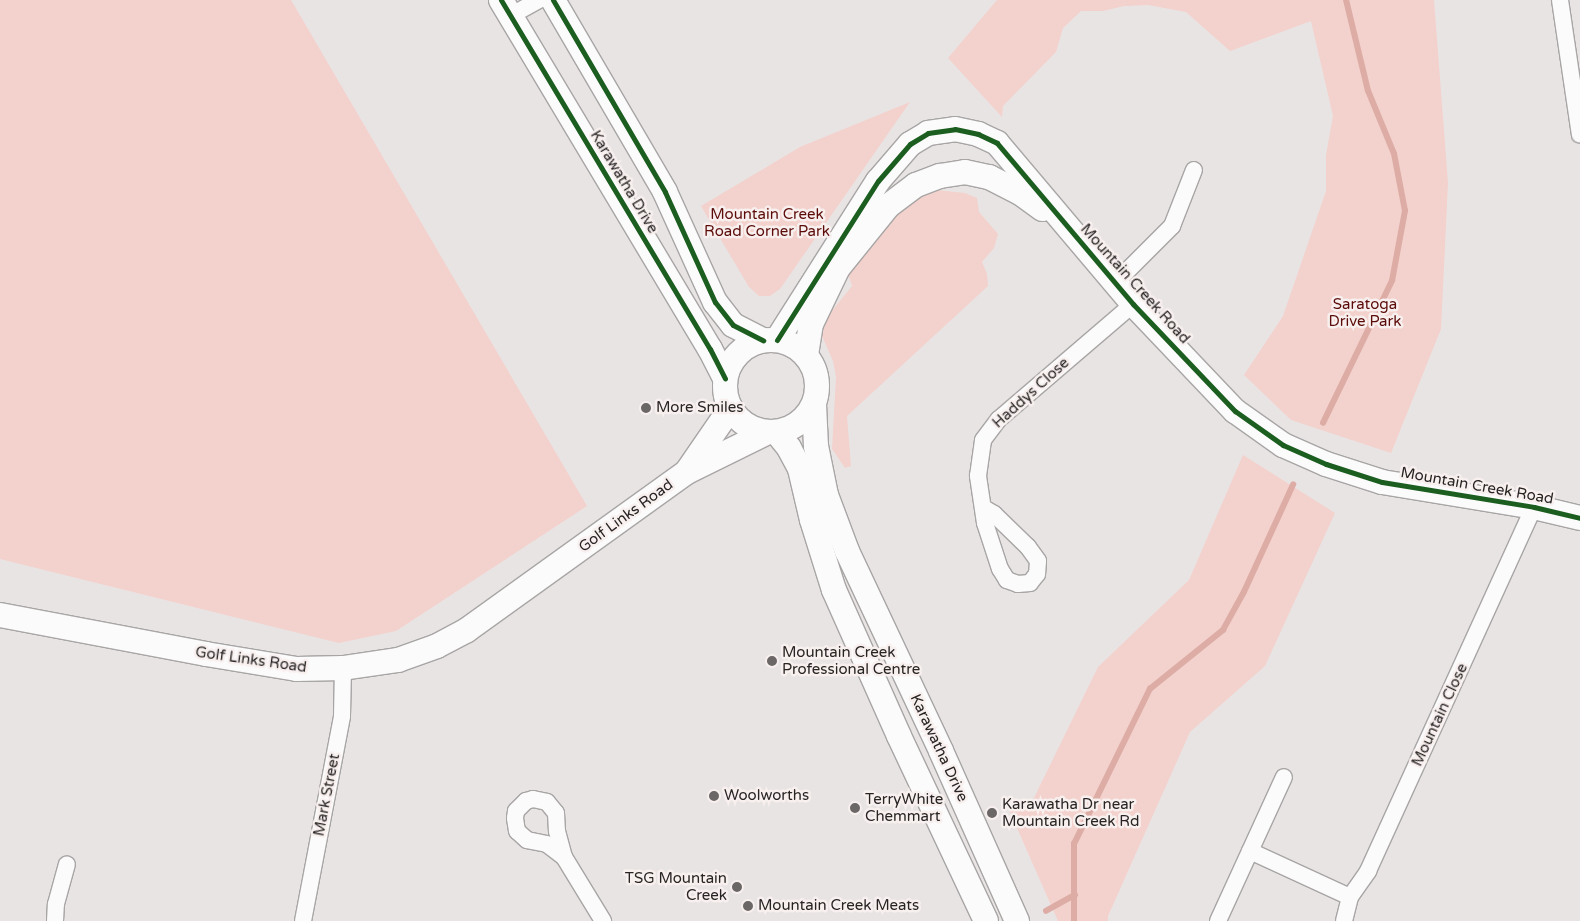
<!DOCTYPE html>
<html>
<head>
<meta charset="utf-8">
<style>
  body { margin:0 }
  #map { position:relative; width:1580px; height:921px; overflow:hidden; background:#e9e4e4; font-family:"Varela Round",sans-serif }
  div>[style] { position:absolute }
  .green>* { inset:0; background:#f3d1cc }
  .stream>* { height:5.5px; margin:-2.75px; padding:0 2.75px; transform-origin:2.75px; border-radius:2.75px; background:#dcaca5 }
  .roads { filter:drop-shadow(1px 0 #a8a5a5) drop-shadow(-1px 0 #a8a5a5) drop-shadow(0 1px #a8a5a5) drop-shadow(0 -1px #a8a5a5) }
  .street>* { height:16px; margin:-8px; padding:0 8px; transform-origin:8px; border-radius:8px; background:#fcfbfb }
  .secondary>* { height:24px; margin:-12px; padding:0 12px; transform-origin:12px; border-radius:12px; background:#fcfbfb }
  .secondary>.ring { margin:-12px; padding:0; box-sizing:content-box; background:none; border:24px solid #fcfbfb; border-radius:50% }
  .cycleway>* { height:5px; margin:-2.5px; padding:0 2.5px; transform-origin:2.5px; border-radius:2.5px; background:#1b5e20 }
  .dots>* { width:14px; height:14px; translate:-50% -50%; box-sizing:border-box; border:2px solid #f8f0ef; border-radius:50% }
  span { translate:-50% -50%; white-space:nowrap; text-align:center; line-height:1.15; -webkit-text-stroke:5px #f8f0ef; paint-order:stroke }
  .street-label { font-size:15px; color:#272423 }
  .park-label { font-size:15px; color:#5b0c09 }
  .poi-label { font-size:15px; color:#272423 }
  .left { translate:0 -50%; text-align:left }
  .right { translate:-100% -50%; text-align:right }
</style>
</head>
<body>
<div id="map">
  <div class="green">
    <div style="clip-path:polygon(0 0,291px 0,587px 506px,396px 631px,339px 643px,0 559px)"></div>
    <div style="clip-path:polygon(997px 0,1434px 0,1448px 183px,1441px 329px,1391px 453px,1291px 420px,1244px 375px,1283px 316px,1326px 191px,1326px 155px,1333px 116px,1311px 21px,1230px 51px,1186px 12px,1148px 5px,1124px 6px,1103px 11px,1081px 11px,1063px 28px,1056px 52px,1003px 106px,1002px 117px,948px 58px)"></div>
    <div style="clip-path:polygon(910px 102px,780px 289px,770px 296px,759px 296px,749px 287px,701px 206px,800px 147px)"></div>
    <div style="clip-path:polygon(936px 190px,965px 193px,977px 198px,979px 212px,998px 234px,994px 248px,982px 262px,987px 274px,988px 286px,847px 416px,851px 466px,845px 468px,832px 449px,836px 377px,833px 361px,822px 336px,825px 324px,831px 312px,852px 286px,848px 274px,868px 252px,902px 202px)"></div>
    <div style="clip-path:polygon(1243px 455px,1335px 513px,1265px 666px,1190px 732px,1108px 916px,1108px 921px,1058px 921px,1009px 810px,1032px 802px,1098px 667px,1189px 580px)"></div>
  </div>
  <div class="stream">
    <div style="left:1323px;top:423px;width:158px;rotate:-64.1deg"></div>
    <div style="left:1392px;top:281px;width:71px;rotate:-79.5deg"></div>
    <div style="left:1405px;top:211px;width:58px;rotate:-100.9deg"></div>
    <div style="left:1394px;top:154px;width:68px;rotate:-112.4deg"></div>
    <div style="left:1368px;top:91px;width:94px;rotate:-103.6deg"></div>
    <div style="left:1046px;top:911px;width:33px;rotate:-29deg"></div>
    <div style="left:1074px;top:921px;width:77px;rotate:-90deg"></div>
    <div style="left:1074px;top:844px;width:173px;rotate:-63.9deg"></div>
    <div style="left:1150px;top:689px;width:94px;rotate:-38.9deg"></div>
    <div style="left:1223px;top:630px;width:43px;rotate:-61.1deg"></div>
    <div style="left:1244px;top:592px;width:118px;rotate:-65.4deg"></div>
  </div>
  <div class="roads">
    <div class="street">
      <div style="left:1560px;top:0;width:136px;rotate:81.6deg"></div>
      <div style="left:510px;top:16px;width:33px;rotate:-29deg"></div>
      <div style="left:1115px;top:283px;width:81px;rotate:-45deg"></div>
      <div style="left:1172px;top:226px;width:60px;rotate:-68.6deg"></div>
      <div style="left:984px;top:508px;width:12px;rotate:31deg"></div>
      <div style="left:994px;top:514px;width:47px;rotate:44.1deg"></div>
      <div style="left:1028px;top:547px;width:17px;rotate:54deg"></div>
      <div style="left:1038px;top:561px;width:13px;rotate:94deg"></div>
      <div style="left:1037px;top:574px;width:11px;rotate:128deg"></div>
      <div style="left:1030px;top:583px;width:12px;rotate:175deg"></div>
      <div style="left:1018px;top:584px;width:12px;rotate:-160deg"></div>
      <div style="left:1007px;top:580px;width:13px;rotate:-122deg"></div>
      <div style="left:1000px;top:569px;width:48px;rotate:-108.1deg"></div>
      <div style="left:985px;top:523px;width:48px;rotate:-98.5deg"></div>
      <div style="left:978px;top:476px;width:36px;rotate:-82deg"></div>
      <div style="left:983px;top:440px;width:26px;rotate:-53deg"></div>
      <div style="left:999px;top:419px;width:177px;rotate:-40.6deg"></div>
      <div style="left:533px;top:799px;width:14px;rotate:12deg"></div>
      <div style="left:547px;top:802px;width:14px;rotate:51deg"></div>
      <div style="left:556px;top:813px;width:18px;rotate:87deg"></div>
      <div style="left:557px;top:831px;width:27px;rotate:75deg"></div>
      <div style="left:564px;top:857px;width:21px;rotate:-143deg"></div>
      <div style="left:547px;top:844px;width:20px;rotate:-169deg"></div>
      <div style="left:527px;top:840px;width:13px;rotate:-138deg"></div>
      <div style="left:517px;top:831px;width:13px;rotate:-99deg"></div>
      <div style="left:515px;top:818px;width:7px;rotate:-82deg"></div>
      <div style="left:516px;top:811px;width:14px;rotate:-45deg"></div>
      <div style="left:526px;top:801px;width:7px;rotate:-16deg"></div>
      <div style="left:1250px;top:851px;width:110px;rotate:24.7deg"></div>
      <div style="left:564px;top:857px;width:75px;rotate:58.6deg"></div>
      <div style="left:55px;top:921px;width:17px;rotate:-87deg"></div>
      <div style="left:56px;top:904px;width:41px;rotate:-74.6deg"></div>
      <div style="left:303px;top:921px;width:209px;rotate:-79.2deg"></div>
      <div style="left:342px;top:716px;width:48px;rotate:-88.8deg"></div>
      <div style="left:1218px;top:921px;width:158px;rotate:-65.4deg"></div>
      <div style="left:1344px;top:921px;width:25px;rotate:-76deg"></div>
      <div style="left:1350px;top:897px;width:32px;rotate:-55deg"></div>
      <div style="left:1368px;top:871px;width:400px;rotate:-65.5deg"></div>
    </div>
    <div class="secondary">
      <div style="left:501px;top:0;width:407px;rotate:59.1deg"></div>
      <div style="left:710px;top:349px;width:33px;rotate:63deg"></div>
      <div style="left:553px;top:0;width:222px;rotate:59.7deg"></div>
      <div style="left:665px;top:192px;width:121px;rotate:65.6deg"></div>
      <div style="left:715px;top:302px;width:29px;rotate:52deg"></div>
      <div style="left:733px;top:325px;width:34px;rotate:27deg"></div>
      <div class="ring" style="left:725px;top:340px;width:68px;height:68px"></div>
      <div style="left:777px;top:340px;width:188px;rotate:-57.6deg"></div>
      <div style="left:878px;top:181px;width:49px;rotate:-49.1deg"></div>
      <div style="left:910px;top:144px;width:21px;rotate:-31deg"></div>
      <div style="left:928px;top:133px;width:27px;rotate:-8deg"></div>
      <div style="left:955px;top:129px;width:24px;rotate:12deg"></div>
      <div style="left:978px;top:134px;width:21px;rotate:25deg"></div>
      <div style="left:997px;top:143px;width:211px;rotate:49.8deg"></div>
      <div style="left:1133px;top:304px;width:148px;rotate:46.4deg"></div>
      <div style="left:1235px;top:411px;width:59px;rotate:35.3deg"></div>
      <div style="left:1283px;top:445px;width:47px;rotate:23.8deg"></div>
      <div style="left:1326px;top:464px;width:59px;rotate:17.8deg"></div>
      <div style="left:1382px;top:482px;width:154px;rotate:9.3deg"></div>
      <div style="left:1534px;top:507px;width:47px;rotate:13.4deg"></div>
      <div style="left:806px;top:355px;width:31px;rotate:-81deg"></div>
      <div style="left:811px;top:324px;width:62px;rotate:-64.3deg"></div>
      <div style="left:838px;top:268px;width:80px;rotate:-51.1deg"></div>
      <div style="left:888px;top:206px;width:35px;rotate:-37deg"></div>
      <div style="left:916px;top:185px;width:26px;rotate:-21deg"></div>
      <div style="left:940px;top:176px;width:25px;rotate:-9deg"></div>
      <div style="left:965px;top:172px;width:25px;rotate:12deg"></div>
      <div style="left:989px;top:177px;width:34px;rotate:27deg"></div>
      <div style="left:1019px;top:192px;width:29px;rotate:36deg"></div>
      <div style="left:814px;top:404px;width:42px;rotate:87.3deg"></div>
      <div style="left:816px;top:446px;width:50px;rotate:78.5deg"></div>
      <div style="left:826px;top:495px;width:60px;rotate:69.4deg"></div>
      <div style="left:847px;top:551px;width:221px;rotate:64.8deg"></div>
      <div style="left:941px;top:751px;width:186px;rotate:65.9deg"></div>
      <div style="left:777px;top:433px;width:19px;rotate:51deg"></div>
      <div style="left:789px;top:448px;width:24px;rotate:62deg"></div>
      <div style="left:800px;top:469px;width:52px;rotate:76.8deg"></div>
      <div style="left:812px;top:520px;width:73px;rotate:72.6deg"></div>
      <div style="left:834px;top:590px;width:160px;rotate:66deg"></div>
      <div style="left:899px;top:736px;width:204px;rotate:64.8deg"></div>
      <div style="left:688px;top:470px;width:74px;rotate:-55.5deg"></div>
      <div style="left:0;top:615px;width:210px;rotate:10.7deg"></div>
      <div style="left:206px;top:654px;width:92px;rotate:9.4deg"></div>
      <div style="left:297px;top:669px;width:46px;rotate:-1.2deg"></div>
      <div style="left:343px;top:668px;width:56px;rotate:-8.3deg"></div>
      <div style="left:398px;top:660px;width:41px;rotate:-19.7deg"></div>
      <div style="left:437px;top:646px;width:34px;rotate:-28deg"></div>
      <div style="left:467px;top:630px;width:271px;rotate:-35.7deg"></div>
      <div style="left:687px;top:472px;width:88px;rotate:-26.3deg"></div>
    </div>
  </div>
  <div class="cycleway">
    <div style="left:501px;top:0;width:407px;rotate:59.1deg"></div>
    <div style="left:710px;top:349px;width:33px;rotate:63deg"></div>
    <div style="left:553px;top:0;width:222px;rotate:59.7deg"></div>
    <div style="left:665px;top:192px;width:121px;rotate:65.6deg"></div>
    <div style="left:715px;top:302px;width:29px;rotate:52deg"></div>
    <div style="left:733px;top:325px;width:34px;rotate:27deg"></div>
    <div style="left:777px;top:340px;width:188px;rotate:-57.6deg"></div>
    <div style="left:878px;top:181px;width:49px;rotate:-49.1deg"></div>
    <div style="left:910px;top:144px;width:21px;rotate:-31deg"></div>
    <div style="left:928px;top:133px;width:27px;rotate:-8deg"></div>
    <div style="left:955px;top:129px;width:24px;rotate:12deg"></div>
    <div style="left:978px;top:134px;width:21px;rotate:25deg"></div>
    <div style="left:997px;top:143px;width:211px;rotate:49.8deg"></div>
    <div style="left:1133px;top:304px;width:148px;rotate:46.4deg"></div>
    <div style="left:1235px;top:411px;width:59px;rotate:35.3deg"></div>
    <div style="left:1283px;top:445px;width:47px;rotate:23.8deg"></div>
    <div style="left:1326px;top:464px;width:59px;rotate:17.8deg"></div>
    <div style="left:1382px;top:482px;width:154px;rotate:9.3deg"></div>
    <div style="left:1534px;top:507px;width:47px;rotate:13.4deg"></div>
  </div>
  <div class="dots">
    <div style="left:646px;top:408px;background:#6b6767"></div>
    <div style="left:772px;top:661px;background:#6b6767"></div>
    <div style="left:714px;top:796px;background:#6b6767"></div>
    <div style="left:855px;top:808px;background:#6b6767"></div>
    <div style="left:992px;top:813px;background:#6b6767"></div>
    <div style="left:737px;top:887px;background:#6b6767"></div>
    <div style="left:748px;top:906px;background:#6b6767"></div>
  </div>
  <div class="street-label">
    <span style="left:624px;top:182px;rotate:59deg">Karawatha Drive</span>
    <span style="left:1135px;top:284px;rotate:48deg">Mountain Creek Road</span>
    <span style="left:1031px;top:393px;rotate:-42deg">Haddys Close</span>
    <span style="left:1477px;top:486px;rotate:10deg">Mountain Creek Road</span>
    <span style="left:626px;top:516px;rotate:-36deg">Golf Links Road</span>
    <span style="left:251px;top:660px;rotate:8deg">Golf Links Road</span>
    <span style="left:1440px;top:715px;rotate:-65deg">Mountain Close</span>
    <span style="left:939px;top:748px;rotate:65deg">Karawatha Drive</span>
    <span style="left:327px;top:795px;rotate:-79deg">Mark Street</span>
  </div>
  <div class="park-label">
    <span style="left:767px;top:223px">Mountain Creek<br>Road Corner Park</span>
    <span style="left:1365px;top:313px">Saratoga<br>Drive Park</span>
  </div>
  <div class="poi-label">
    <span class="left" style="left:656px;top:408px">More Smiles</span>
    <span class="left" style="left:782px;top:661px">Mountain Creek<br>Professional Centre</span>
    <span class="left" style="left:724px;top:796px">Woolworths</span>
    <span class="left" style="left:865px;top:808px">TerryWhite<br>Chemmart</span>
    <span class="left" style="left:1002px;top:813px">Karawatha Dr near<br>Mountain Creek Rd</span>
    <span class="right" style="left:727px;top:887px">TSG Mountain<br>Creek</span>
    <span class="left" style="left:758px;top:906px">Mountain Creek Meats</span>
  </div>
</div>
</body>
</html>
